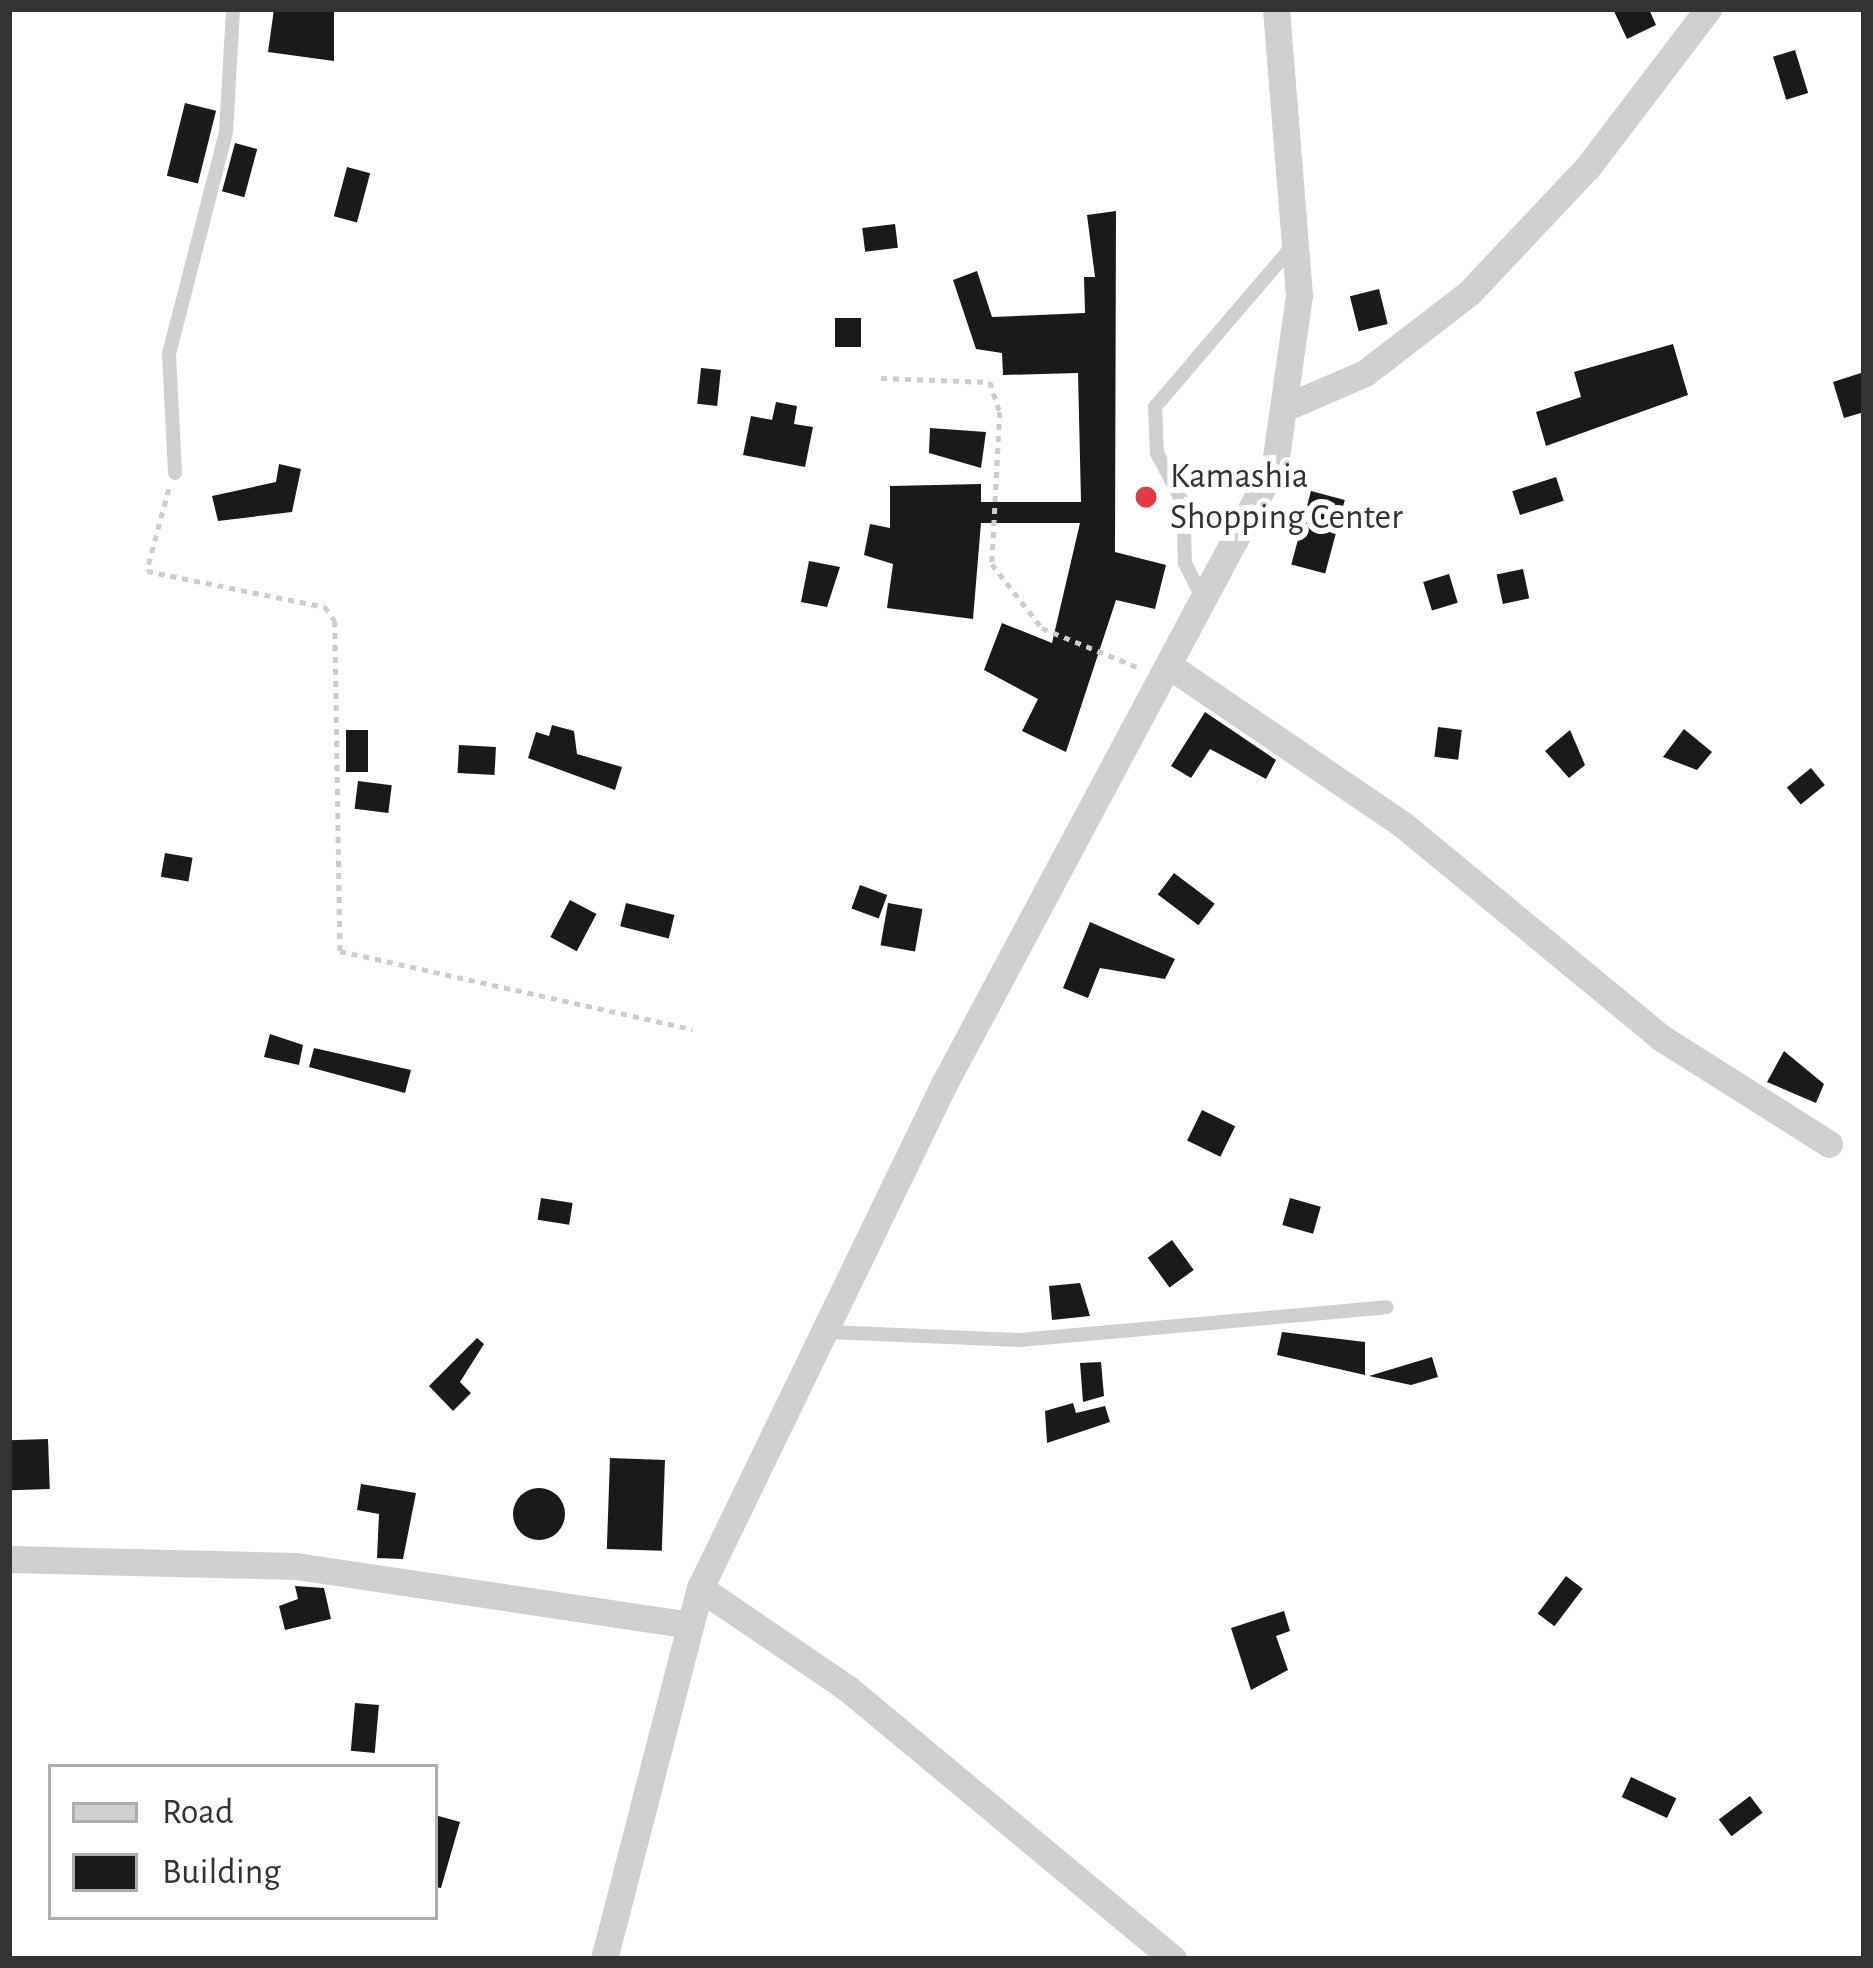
<!DOCTYPE html>
<html>
<head>
<meta charset="utf-8">
<style>
  body { margin:0 }
  #map { position:relative; width:1873px; height:1968px; overflow:hidden; background:#fff; font-family:"Alegreya Sans",sans-serif }
  div>[style] { position:absolute }
  .building>* { inset:0; background:#1a1a1a; transform-origin:0 0 }
  .round { border-radius:50% }
  .path>* { height:4.5px; margin-top:-2.25px; transform-origin:0; background:repeating-linear-gradient(90deg,#cdcdcd 0 6px,transparent 0 12px) }
  .service>* { height:14px; margin:-7px; padding:0 7px; transform-origin:7px; border-radius:7px; background:#d0d0d0 }
  .minor>* { height:27px; margin:-13.5px; padding:0 13.5px; transform-origin:13.5px; border-radius:13.5px; background:#d0d0d0 }
  .dots>* { width:33px; height:33px; translate:-50% -50%; box-sizing:border-box; border:6px solid #fff; border-radius:50% }
  span { translate:-50% -50%; white-space:nowrap; text-align:center; line-height:1.15; -webkit-text-stroke:12px #fff; paint-order:stroke }
  .poi-label { font-size:36px; color:#333 }
  .left { translate:0 -50%; text-align:left }
  .frame { position:absolute; inset:0; border:12px solid #333; pointer-events:none }
  .legend { position:absolute; left:48px; top:1764px; width:390px; height:156px; box-sizing:border-box; background:#fff; border:3px solid #adadad; margin:0; padding:15px 21px; list-style:none; font-size:36px; color:#333 }
  .legend li { display:flex; align-items:center; gap:24px; height:60px }
  .legend b { width:60px; border:3px solid #adadad }
</style>
</head>
<body>
<div id="map">
  <div class="building">
    <div style="clip-path:polygon(274px 9px,334px 9px,334px 61px,268px 52px)"></div>
    <div style="clip-path:polygon(1613px 9px,1649px 9px,1656px 25px,1627px 39px)"></div>
    <div style="left:1795px;top:50px;width:45px;height:23px;rotate:73deg"></div>
    <div style="left:185px;top:103px;width:32px;height:75px;rotate:14deg"></div>
    <div style="left:235px;top:143px;width:23px;height:50px;rotate:15deg"></div>
    <div style="left:347px;top:167px;width:24px;height:51px;rotate:15deg"></div>
    <div style="clip-path:polygon(1116px 211px,1115px 552px,1166px 565px,1155px 609px,1116px 600px,1066px 752px,1022px 731px,1038px 699px,984px 670px,1002px 623px,1052px 643px,1080px 523px,981px 523px,973px 619px,887px 608px,893px 564px,864px 555px,870px 524px,890px 528px,890px 486px,981px 484px,981px 502px,1081px 502px,1078px 373px,1003px 375px,1002px 353px,976px 349px,953px 280px,977px 271px,992px 317px,1085px 313px,1084px 277px,1095px 277px,1087px 215px)"></div>
    <div style="left:895px;top:224px;width:24px;height:33px;rotate:83deg"></div>
    <div style="left:1379px;top:289px;width:36px;height:30px;rotate:76deg"></div>
    <div style="left:835px;top:318px;width:26px;height:29px"></div>
    <div style="clip-path:polygon(1673px 344px,1688px 395px,1546px 446px,1536px 412px,1581px 397px,1574px 372px)"></div>
    <div style="left:701px;top:368px;width:20px;height:36px;rotate:6deg"></div>
    <div style="clip-path:polygon(1864px 372px,1864px 412px,1844px 418px,1833px 382px)"></div>
    <div style="clip-path:polygon(776px 402px,797px 406px,794px 424px,813px 427px,805px 467px,743px 455px,751px 416px,772px 420px)"></div>
    <div style="clip-path:polygon(930px 428px,986px 432px,981px 468px,929px 453px)"></div>
    <div style="clip-path:polygon(279px 464px,301px 469px,292px 512px,218px 521px,212px 496px,276px 482px)"></div>
    <div style="left:1556px;top:477px;width:25px;height:46px;rotate:72deg"></div>
    <div style="left:1311px;top:491px;width:35px;height:76px;rotate:15deg"></div>
    <div style="clip-path:polygon(809px 561px,840px 567px,827px 607px,801px 602px)"></div>
    <div style="left:1523px;top:569px;width:30px;height:27px;rotate:78deg"></div>
    <div style="left:1449px;top:574px;width:30px;height:27px;rotate:73deg"></div>
    <div style="clip-path:polygon(1205px 712px,1276px 760px,1266px 779px,1210px 749px,1191px 778px,1171px 766px)"></div>
    <div style="clip-path:polygon(552px 725px,574px 731px,577px 754px,622px 767px,615px 790px,528px 758px,536px 732px,549px 736px)"></div>
    <div style="left:1438px;top:727px;width:24px;height:30px;rotate:7deg"></div>
    <div style="clip-path:polygon(1684px 729px,1712px 752px,1697px 770px,1663px 757px)"></div>
    <div style="left:346px;top:730px;width:22px;height:42px"></div>
    <div style="clip-path:polygon(1570px 730px,1585px 765px,1569px 778px,1545px 751px)"></div>
    <div style="left:459px;top:745px;width:37px;height:28px;rotate:3deg"></div>
    <div style="left:1811px;top:768px;width:22px;height:31px;rotate:51deg"></div>
    <div style="left:358px;top:781px;width:34px;height:28px;rotate:7deg"></div>
    <div style="left:165px;top:853px;width:28px;height:24px;rotate:10deg"></div>
    <div style="left:1174px;top:873px;width:51px;height:27px;rotate:37deg"></div>
    <div style="left:860px;top:885px;width:29px;height:25px;rotate:20deg"></div>
    <div style="left:570px;top:900px;width:30px;height:42px;rotate:28deg"></div>
    <div style="left:626px;top:903px;width:50px;height:24px;rotate:14deg"></div>
    <div style="left:888px;top:903px;width:35px;height:43px;rotate:10deg"></div>
    <div style="clip-path:polygon(1090px 922px,1175px 959px,1165px 979px,1100px 968px,1088px 998px,1063px 988px)"></div>
    <div style="clip-path:polygon(270px 1034px,303px 1045px,299px 1065px,264px 1057px)"></div>
    <div style="clip-path:polygon(314px 1048px,411px 1070px,405px 1093px,309px 1067px)"></div>
    <div style="clip-path:polygon(1784px 1051px,1824px 1084px,1816px 1103px,1767px 1082px)"></div>
    <div style="left:1202px;top:1110px;width:37px;height:34px;rotate:26deg"></div>
    <div style="left:541px;top:1198px;width:32px;height:22px;rotate:9deg"></div>
    <div style="left:1290px;top:1198px;width:32px;height:28px;rotate:16deg"></div>
    <div style="left:1172px;top:1240px;width:37px;height:30px;rotate:54deg"></div>
    <div style="clip-path:polygon(1080px 1283px,1090px 1316px,1052px 1320px,1049px 1286px)"></div>
    <div style="clip-path:polygon(1282px 1332px,1365px 1342px,1365px 1375px,1277px 1355px)"></div>
    <div style="clip-path:polygon(477px 1338px,484px 1344px,460px 1382px,471px 1393px,453px 1411px,429px 1386px)"></div>
    <div style="clip-path:polygon(1432px 1357px,1438px 1377px,1411px 1385px,1369px 1376px)"></div>
    <div style="clip-path:polygon(1101px 1362px,1104px 1396px,1083px 1402px,1080px 1363px)"></div>
    <div style="clip-path:polygon(1073px 1403px,1076px 1413px,1105px 1406px,1110px 1422px,1047px 1443px,1045px 1411px)"></div>
    <div style="left:48px;top:1439px;width:50px;height:39px;rotate:88deg"></div>
    <div style="left:610px;top:1458px;width:55px;height:91px;rotate:2deg"></div>
    <div style="clip-path:polygon(361px 1484px,416px 1493px,403px 1559px,377px 1558px,379px 1514px,357px 1510px)"></div>
    <div class="round" style="left:513px;top:1488px;width:52px;height:52px"></div>
    <div style="left:1566px;top:1576px;width:21px;height:47px;rotate:37deg"></div>
    <div style="clip-path:polygon(295px 1586px,324px 1588px,331px 1619px,285px 1630px,279px 1606px,298px 1599px)"></div>
    <div style="clip-path:polygon(1284px 1611px,1290px 1631px,1276px 1636px,1288px 1670px,1251px 1690px,1231px 1628px)"></div>
    <div style="left:355px;top:1703px;width:24px;height:48px;rotate:5deg"></div>
    <div style="left:1631px;top:1777px;width:50px;height:22px;rotate:25deg"></div>
    <div style="left:1750px;top:1796px;width:21px;height:39px;rotate:53deg"></div>
    <div style="clip-path:polygon(435px 1815px,460px 1822px,441px 1888px,435px 1887px)"></div>
  </div>
  <div class="path">
    <div style="left:881px;top:378px;width:109px;rotate:2.1deg"></div>
    <div style="left:990px;top:382px;width:32px;rotate:72deg"></div>
    <div style="left:1000px;top:412px;width:152px;rotate:93deg"></div>
    <div style="left:992px;top:564px;width:81px;rotate:52deg"></div>
    <div style="left:1042px;top:628px;width:103px;rotate:22.3deg"></div>
    <div style="left:169px;top:489px;width:85px;rotate:105deg"></div>
    <div style="left:147px;top:571px;width:182px;rotate:11.4deg"></div>
    <div style="left:325px;top:607px;width:17px;rotate:54deg"></div>
    <div style="left:335px;top:621px;width:330px;rotate:89.1deg"></div>
    <div style="left:340px;top:951px;width:361px;rotate:12.5deg"></div>
  </div>
  <div class="service">
    <div style="left:175px;top:473px;width:119px;rotate:-92.9deg"></div>
    <div style="left:169px;top:354px;width:229px;rotate:-75.6deg"></div>
    <div style="left:226px;top:132px;width:123px;rotate:-86.7deg"></div>
    <div style="left:1203px;top:599px;width:40px;rotate:-116.6deg"></div>
    <div style="left:1185px;top:563px;width:60px;rotate:-91.9deg"></div>
    <div style="left:1183px;top:503px;width:56px;rotate:-117.5deg"></div>
    <div style="left:1157px;top:453px;width:46px;rotate:-92.5deg"></div>
    <div style="left:1155px;top:407px;width:214px;rotate:-49.5deg"></div>
    <div style="left:828px;top:1332px;width:192px;rotate:2.4deg"></div>
    <div style="left:1020px;top:1340px;width:368px;rotate:-5.1deg"></div>
  </div>
  <div class="minor">
    <div style="left:1291px;top:405px;width:81px;rotate:-23.4deg"></div>
    <div style="left:1365px;top:373px;width:131px;rotate:-37.6deg"></div>
    <div style="left:1469px;top:293px;width:172px;rotate:-46.7deg"></div>
    <div style="left:1587px;top:168px;width:200px;rotate:-52.7deg"></div>
    <div style="left:1171px;top:667px;width:279px;rotate:34.2deg"></div>
    <div style="left:1402px;top:824px;width:335px;rotate:39.5deg"></div>
    <div style="left:1660px;top:1037px;width:200px;rotate:32.3deg"></div>
    <div style="left:9px;top:1559px;width:287px;rotate:1.4deg"></div>
    <div style="left:296px;top:1566px;width:393px;rotate:8.5deg"></div>
    <div style="left:700px;top:1588px;width:178px;rotate:34.2deg"></div>
    <div style="left:847px;top:1688px;width:424px;rotate:39.7deg"></div>
    <div style="left:604px;top:1959px;width:383px;rotate:-75.5deg"></div>
    <div style="left:700px;top:1588px;width:560px;rotate:-64.17deg"></div>
    <div style="left:944px;top:1084px;width:703px;rotate:-61.9deg"></div>
    <div style="left:1275px;top:464px;width:171px;rotate:-81.9deg"></div>
    <div style="left:1299px;top:295px;width:287px;rotate:-94.6deg"></div>
  </div>
  <div class="dots">
    <div style="left:1146px;top:497px;background:#e63946"></div>
  </div>
  <div class="poi-label">
    <span class="left" style="left:1170px;top:497px">Kamashia<br>Shopping Center</span>
  </div>
  <div class="frame"></div>
  <ul class="legend">
  <li><b style="height:15px;background:#d0d0d0"></b>Road</li>
  <li><b style="height:33px;background:#1a1a1a"></b>Building</li>
  </ul>
</div>
</body>
</html>
